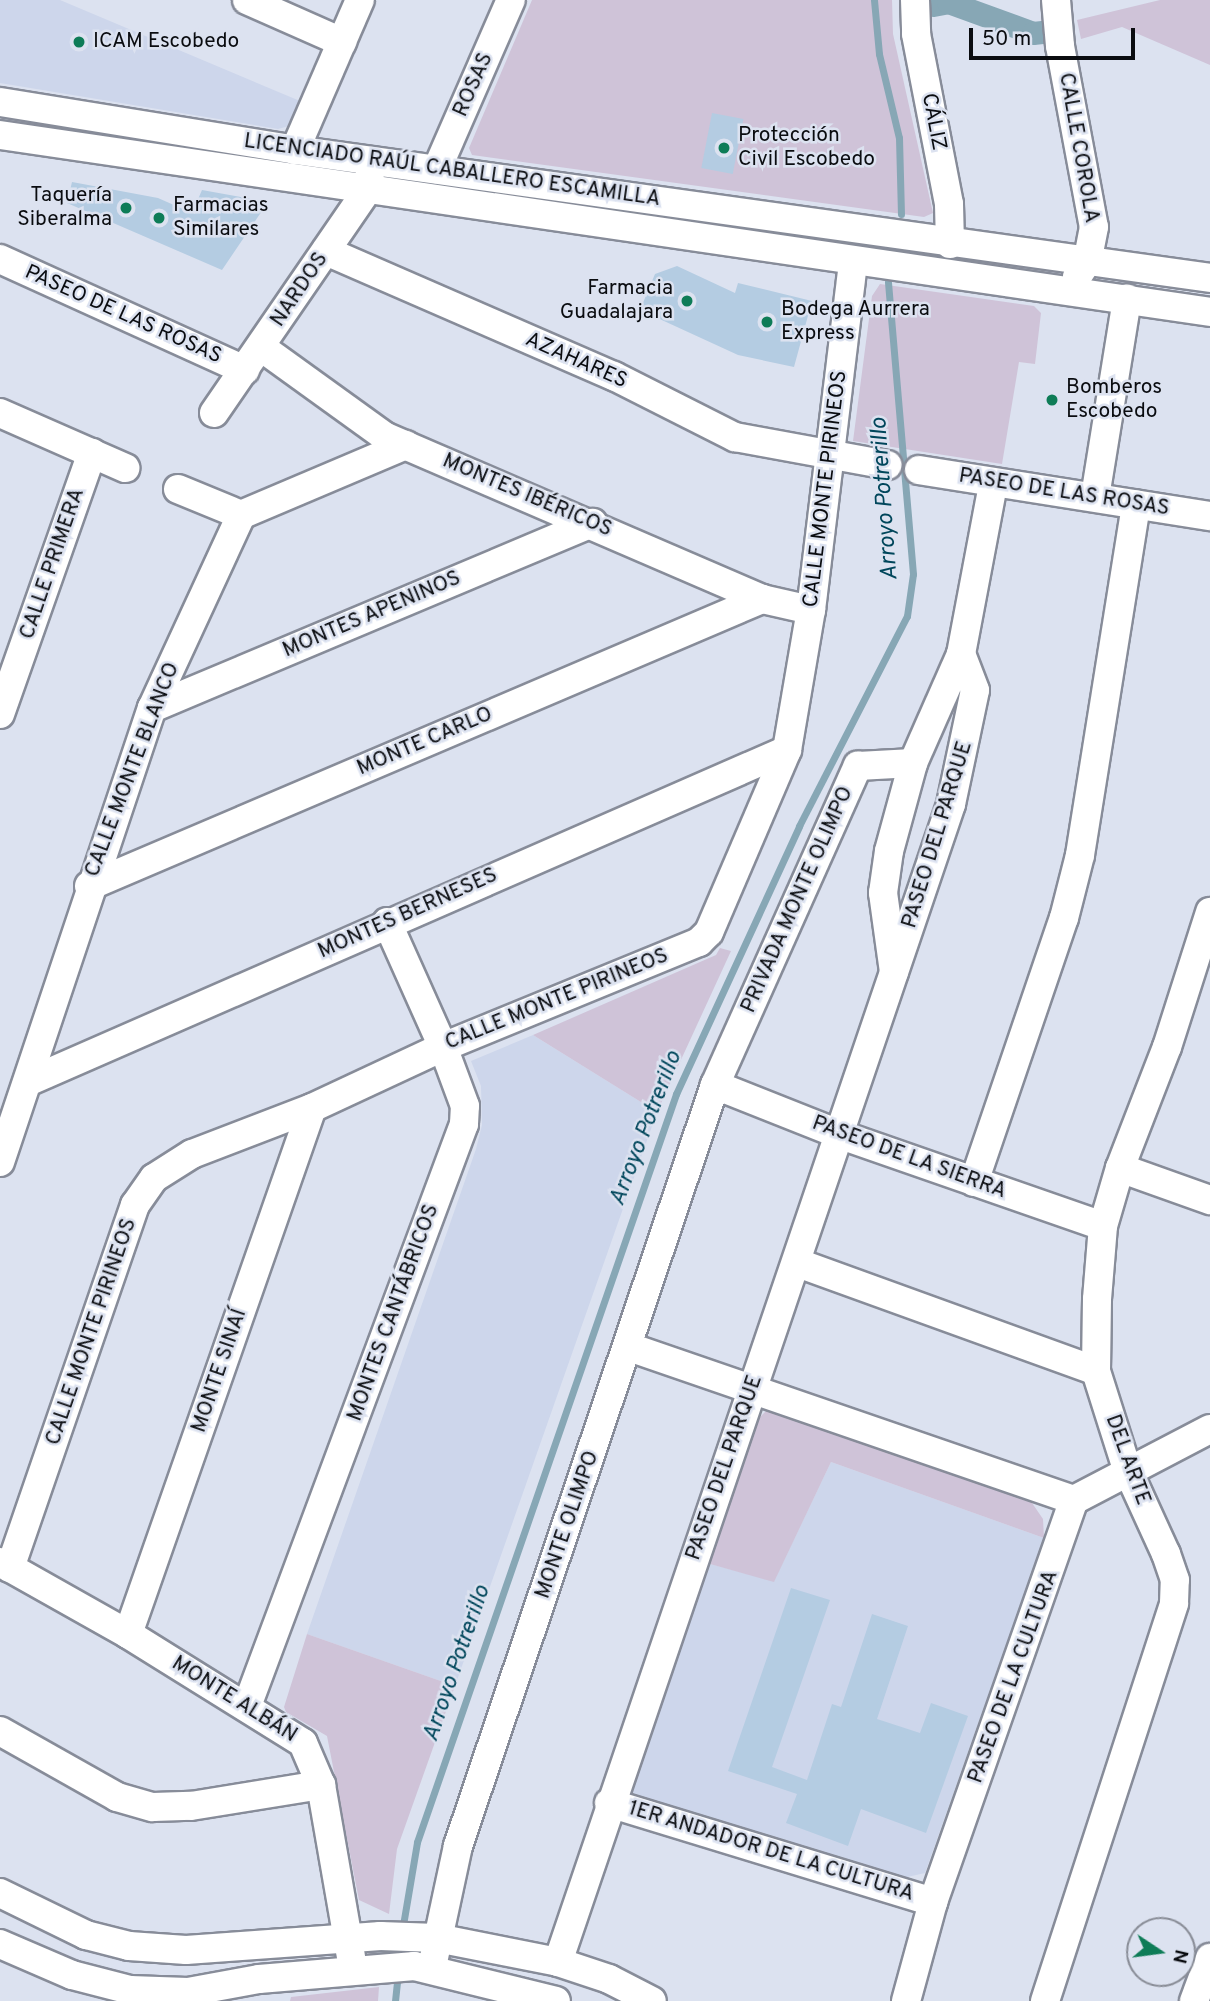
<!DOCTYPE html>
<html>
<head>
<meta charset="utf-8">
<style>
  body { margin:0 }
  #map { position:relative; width:1210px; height:2001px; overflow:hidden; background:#dce2f0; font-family:Overpass,sans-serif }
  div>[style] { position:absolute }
  .built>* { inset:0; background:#cdd6eb }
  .green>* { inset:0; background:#cfc3d8 }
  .stream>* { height:7px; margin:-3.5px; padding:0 3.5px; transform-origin:3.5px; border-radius:3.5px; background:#87a7b5 }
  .canal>* { height:23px; margin:-11.5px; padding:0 11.5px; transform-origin:11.5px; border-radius:11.5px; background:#87a7b5 }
  .building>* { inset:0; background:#b4cce2; transform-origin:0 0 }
  .roads { filter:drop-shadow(2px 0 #878c99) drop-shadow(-2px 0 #878c99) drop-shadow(0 2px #878c99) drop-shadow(0 -2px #878c99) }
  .minor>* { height:28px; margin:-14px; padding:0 14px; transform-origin:14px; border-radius:14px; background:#fff }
  .dots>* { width:19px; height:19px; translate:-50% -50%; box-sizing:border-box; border:4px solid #dce2f0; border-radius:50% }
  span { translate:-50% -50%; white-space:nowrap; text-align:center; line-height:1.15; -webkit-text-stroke:5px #dce2f0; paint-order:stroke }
  .poi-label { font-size:21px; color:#0a0c10 }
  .left { translate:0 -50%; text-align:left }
  .right { translate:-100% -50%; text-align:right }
  .street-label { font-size:21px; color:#0a0c10 }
  .water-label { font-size:23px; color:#00465b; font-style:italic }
  .north { position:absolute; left:1126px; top:1917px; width:70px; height:70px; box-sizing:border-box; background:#dce2f0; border:2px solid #888c96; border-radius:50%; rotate:103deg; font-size:19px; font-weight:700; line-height:28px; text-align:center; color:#0a0c10 }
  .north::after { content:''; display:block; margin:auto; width:24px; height:32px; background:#0e7c57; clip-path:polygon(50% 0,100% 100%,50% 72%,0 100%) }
  .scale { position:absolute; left:969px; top:28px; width:166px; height:32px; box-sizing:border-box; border:4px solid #0a0c10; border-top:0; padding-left:9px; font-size:21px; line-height:24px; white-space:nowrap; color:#0a0c10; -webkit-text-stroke:5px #dce2f0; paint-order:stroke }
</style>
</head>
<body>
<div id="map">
  <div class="built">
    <div style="clip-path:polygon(0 0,60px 0,300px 101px,294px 118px,289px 126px,278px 129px,0 83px)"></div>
    <div style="clip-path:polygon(533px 1035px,657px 1112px,455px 1686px,307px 1634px,476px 1149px,482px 1125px,481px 1086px,471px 1061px)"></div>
    <div style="clip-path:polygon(831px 1462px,1044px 1538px,925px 1873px,898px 1879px,629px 1794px,710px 1564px,774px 1581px)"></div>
  </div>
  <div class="green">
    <div style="clip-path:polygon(532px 0,892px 0,893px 34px,933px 213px,924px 217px,472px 155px,469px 148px)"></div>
    <div style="clip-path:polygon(1160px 0,1210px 0,1210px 65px,1122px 27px,1081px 39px,1077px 20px)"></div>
    <div style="clip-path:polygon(880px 284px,1034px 306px,1041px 313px,1035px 364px,1019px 362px,1002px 464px,853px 441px,872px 296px)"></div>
    <div style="clip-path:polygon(720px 948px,731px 951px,657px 1112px,533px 1035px,716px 955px)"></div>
    <div style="clip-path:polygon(767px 1410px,1030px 1500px,1043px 1519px,1044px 1538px,831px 1462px,774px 1582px,710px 1564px,759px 1418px)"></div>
    <div style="clip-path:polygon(307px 1634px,455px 1686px,397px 1849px,389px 1914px,359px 1900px,327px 1736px,286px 1712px,284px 1707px)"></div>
    <div style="clip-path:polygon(379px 1987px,378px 2001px,290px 2001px,291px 1997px)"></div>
  </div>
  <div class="stream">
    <div style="left:874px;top:0;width:54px;rotate:84.7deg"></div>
    <div style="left:879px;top:54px;width:86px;rotate:76.6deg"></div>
    <div style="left:899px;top:138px;width:76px;rotate:88.5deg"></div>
    <div style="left:402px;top:1931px;width:90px;rotate:-80.4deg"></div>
    <div style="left:417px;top:1842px;width:792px;rotate:-70.9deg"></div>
    <div style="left:676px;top:1094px;width:295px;rotate:-65.3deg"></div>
    <div style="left:799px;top:826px;width:236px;rotate:-62.8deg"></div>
    <div style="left:907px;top:616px;width:42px;rotate:-81.9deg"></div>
    <div style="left:913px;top:574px;width:293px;rotate:-94.9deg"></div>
    <div style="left:395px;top:2001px;width:27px;rotate:-84deg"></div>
  </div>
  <div class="canal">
    <div style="left:933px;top:5px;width:15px;rotate:-11deg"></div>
    <div style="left:948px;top:2px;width:90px;rotate:20deg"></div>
    <div style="left:1033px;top:33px;width:9px;rotate:-6deg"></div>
  </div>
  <div class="building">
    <div style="left:712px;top:113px;width:32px;height:56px;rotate:11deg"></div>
    <div style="clip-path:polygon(72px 182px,158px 198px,192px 213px,202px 190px,268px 202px,222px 270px,67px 203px)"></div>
    <div style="clip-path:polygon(677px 266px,735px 293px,738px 283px,812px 301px,794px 367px,738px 355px,640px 310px,655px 274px)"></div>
    <div style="clip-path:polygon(791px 1588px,830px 1600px,772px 1767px,807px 1780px,832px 1704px,841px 1707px,872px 1614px,908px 1626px,877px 1719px,920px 1733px,931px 1703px,968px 1716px,926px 1833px,861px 1809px,848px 1846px,786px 1823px,797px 1794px,728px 1771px)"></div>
  </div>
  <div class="roads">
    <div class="minor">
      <div style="left:247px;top:0;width:104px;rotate:23.9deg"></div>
      <div style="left:915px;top:0;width:34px;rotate:88deg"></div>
      <div style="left:916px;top:34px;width:173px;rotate:79deg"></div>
      <div style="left:949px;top:204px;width:40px;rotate:88.6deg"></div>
      <div style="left:1056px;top:0;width:46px;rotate:85deg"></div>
      <div style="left:1060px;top:46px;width:184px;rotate:79.4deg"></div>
      <div style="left:1094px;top:227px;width:36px;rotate:101deg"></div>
      <div style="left:1087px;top:262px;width:18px;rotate:124deg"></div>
      <div style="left:0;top:102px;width:299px;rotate:9.2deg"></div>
      <div style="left:295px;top:150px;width:924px;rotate:7.96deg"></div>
      <div style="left:0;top:135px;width:1223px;rotate:8.32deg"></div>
      <div style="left:295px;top:150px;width:163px;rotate:-66.6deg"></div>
      <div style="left:437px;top:169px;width:184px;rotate:-66.4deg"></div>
      <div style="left:326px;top:251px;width:314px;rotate:23.5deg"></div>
      <div style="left:614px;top:376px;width:136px;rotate:26.8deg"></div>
      <div style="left:735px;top:437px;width:155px;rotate:10.4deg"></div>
      <div style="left:0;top:259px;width:269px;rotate:24.4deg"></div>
      <div style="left:261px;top:347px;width:154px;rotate:35.8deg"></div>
      <div style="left:386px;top:437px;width:409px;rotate:23.3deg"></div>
      <div style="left:762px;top:599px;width:50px;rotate:12.7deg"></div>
      <div style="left:0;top:413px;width:137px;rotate:23.7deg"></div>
      <div style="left:214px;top:413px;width:270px;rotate:-55.5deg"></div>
      <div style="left:367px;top:190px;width:17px;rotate:-80deg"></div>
      <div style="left:919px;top:470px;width:295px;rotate:9deg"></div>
      <div style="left:178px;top:489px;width:68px;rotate:22.4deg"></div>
      <div style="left:1095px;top:497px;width:201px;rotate:-80.8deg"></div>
      <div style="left:152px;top:708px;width:478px;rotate:-22.8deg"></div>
      <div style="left:0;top:714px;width:277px;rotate:-70.6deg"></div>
      <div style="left:89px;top:886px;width:732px;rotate:-23.1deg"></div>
      <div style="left:894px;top:972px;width:80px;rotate:-97.9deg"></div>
      <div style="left:883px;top:893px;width:42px;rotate:-81.9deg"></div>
      <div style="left:889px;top:851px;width:91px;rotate:-74.7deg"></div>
      <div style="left:913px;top:763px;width:119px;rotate:-66.2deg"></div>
      <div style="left:30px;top:1081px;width:826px;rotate:-23.62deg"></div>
      <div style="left:715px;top:1085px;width:136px;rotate:21.6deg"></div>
      <div style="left:841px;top:1135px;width:277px;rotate:19.2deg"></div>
      <div style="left:0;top:1162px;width:479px;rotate:-71.5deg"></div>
      <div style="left:152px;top:708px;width:213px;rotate:-65.2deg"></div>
      <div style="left:241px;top:515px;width:179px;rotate:-23deg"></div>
      <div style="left:1120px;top:1168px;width:96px;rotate:19.6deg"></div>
      <div style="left:974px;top:1182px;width:279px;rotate:-71.2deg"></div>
      <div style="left:1064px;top:918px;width:65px;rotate:-75.7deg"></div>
      <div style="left:1080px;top:855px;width:355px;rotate:-80.9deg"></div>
      <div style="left:798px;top:1263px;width:317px;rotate:19.9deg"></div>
      <div style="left:629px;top:1347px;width:471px;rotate:19deg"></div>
      <div style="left:0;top:1562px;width:147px;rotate:29.4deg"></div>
      <div style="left:128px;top:1634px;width:206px;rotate:31.9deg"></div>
      <div style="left:303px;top:1743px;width:46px;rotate:66.8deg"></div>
      <div style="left:321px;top:1785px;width:187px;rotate:80.1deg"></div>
      <div style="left:10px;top:1568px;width:384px;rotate:-71deg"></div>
      <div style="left:135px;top:1205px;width:33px;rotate:-55deg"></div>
      <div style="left:154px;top:1178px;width:45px;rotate:-32.3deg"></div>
      <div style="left:192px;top:1154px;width:129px;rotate:-21deg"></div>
      <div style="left:312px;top:1108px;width:145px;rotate:-25deg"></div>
      <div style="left:443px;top:1047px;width:277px;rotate:-22.3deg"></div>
      <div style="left:699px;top:942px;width:14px;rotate:-45deg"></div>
      <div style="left:709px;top:932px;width:198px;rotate:-66.8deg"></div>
      <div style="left:787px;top:750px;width:142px;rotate:-80.3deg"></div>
      <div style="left:811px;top:610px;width:351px;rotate:-83.1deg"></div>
      <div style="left:128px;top:1634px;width:557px;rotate:-70.72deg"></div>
      <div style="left:247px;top:1706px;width:621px;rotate:-69.55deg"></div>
      <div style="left:464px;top:1124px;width:18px;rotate:-87deg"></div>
      <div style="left:465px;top:1106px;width:63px;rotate:-110.4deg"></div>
      <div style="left:443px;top:1047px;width:137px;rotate:-114.1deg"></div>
      <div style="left:0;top:1731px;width:134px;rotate:29.4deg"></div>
      <div style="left:117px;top:1797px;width:37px;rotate:16deg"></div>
      <div style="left:153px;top:1807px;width:38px;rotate:-2deg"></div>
      <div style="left:191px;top:1806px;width:132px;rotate:-9.2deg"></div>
      <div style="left:609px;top:1803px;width:339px;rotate:17deg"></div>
      <div style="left:0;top:1893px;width:96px;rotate:26deg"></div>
      <div style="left:86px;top:1935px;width:44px;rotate:14.3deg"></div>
      <div style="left:129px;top:1946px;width:57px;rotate:4deg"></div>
      <div style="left:186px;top:1950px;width:195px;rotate:-4.1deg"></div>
      <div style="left:380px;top:1936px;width:57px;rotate:2deg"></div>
      <div style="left:437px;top:1938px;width:123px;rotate:11.2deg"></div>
      <div style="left:558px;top:1962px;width:54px;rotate:18.4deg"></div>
      <div style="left:609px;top:1979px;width:48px;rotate:27.1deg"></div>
      <div style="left:0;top:1944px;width:78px;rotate:23.3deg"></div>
      <div style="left:72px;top:1975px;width:60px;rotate:14.5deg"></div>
      <div style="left:130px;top:1990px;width:58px;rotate:2deg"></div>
      <div style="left:188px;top:1992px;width:72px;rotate:-10.4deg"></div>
      <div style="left:259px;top:1979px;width:156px;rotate:-4.8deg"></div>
      <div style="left:414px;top:1966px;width:146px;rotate:13.8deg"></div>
      <div style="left:558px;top:1962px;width:1223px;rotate:-71.25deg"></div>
      <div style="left:951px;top:804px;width:116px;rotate:-78.1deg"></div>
      <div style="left:975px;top:690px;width:39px;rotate:-111deg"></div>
      <div style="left:961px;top:654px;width:173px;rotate:-79.3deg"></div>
      <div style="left:432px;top:1967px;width:124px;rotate:-77.9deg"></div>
      <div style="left:458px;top:1846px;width:803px;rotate:-71.34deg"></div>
      <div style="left:715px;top:1085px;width:350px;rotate:-65.9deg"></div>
      <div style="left:858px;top:766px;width:55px;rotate:-3.1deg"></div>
      <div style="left:906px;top:2001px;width:103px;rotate:-74.7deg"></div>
      <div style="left:933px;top:1902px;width:426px;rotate:-70.7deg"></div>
      <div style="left:1074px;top:1500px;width:153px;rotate:-27.6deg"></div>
      <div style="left:1045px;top:2001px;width:418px;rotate:-72deg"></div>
      <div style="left:1174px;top:1603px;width:23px;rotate:-88deg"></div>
      <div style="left:1175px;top:1580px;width:28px;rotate:-109deg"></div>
      <div style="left:1166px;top:1554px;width:94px;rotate:-114.6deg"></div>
      <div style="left:1127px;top:1469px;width:103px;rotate:-107.6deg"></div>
      <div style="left:1096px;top:1371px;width:72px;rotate:-89.2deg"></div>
      <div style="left:1097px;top:1299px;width:73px;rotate:-85.3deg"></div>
      <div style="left:1103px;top:1226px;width:60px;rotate:-73.7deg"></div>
      <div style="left:1120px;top:1168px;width:130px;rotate:-68.8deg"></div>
      <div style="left:1167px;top:1047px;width:142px;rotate:-72.3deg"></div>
      <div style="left:1194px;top:2001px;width:46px;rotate:-69.6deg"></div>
    </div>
  </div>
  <div class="dots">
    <div style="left:79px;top:42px;background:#0e7c57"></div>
    <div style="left:724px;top:148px;background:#0e7c57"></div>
    <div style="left:126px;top:208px;background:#0e7c57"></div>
    <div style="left:159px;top:218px;background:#0e7c57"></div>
    <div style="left:687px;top:301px;background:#0e7c57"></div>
    <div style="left:767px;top:322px;background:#0e7c57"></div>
    <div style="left:1052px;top:400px;background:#0e7c57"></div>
  </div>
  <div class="poi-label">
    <span class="left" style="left:93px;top:42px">ICAM Escobedo</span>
    <span class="left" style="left:738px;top:148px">Protección<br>Civil Escobedo</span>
    <span class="right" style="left:112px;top:208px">Taquería<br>Siberalma</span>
    <span class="left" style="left:173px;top:218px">Farmacias<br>Similares</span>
    <span class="right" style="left:673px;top:301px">Farmacia<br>Guadalajara</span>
    <span class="left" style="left:781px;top:322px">Bodega Aurrera<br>Express</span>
    <span class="left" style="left:1066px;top:400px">Bomberos<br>Escobedo</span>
  </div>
  <div class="street-label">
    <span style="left:474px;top:85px;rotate:-66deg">ROSAS</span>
    <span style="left:933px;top:122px;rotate:79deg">CÁLIZ</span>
    <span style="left:1078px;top:148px;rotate:80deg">CALLE COROLA</span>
    <span style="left:452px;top:171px;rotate:8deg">LICENCIADO RAÚL CABALLERO ESCAMILLA</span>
    <span style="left:300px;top:290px;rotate:-56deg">NARDOS</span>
    <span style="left:123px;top:315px;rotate:24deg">PASEO DE LAS ROSAS</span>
    <span style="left:576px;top:361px;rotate:24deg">AZAHARES</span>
    <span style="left:826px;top:489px;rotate:-83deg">CALLE MONTE PIRINEOS</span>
    <span style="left:1064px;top:493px;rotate:9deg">PASEO DE LAS ROSAS</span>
    <span style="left:527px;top:496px;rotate:23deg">MONTES IBÉRICOS</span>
    <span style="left:53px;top:564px;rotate:-71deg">CALLE PRIMERA</span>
    <span style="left:372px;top:615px;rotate:-23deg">MONTES APENINOS</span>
    <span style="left:425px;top:742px;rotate:-23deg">MONTE CARLO</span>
    <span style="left:133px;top:770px;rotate:-69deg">CALLE MONTE BLANCO</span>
    <span style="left:938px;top:835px;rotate:-73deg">PASEO DEL PARQUE</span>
    <span style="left:798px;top:900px;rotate:-66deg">PRIVADA MONTE OLIMPO</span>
    <span style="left:408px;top:914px;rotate:-24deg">MONTES BERNESES</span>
    <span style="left:557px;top:1000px;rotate:-22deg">CALLE MONTE PIRINEOS</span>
    <span style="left:909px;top:1158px;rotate:20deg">PASEO DE LA SIERRA</span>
    <span style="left:394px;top:1313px;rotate:-70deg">MONTES CANTÁBRICOS</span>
    <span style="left:92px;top:1332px;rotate:-71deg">CALLE MONTE PIRINEOS</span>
    <span style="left:220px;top:1371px;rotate:-71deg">MONTE SINAÍ</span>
    <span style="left:1127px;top:1460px;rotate:70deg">DEL ARTE</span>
    <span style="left:725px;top:1468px;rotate:-71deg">PASEO DEL PARQUE</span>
    <span style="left:568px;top:1525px;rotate:-71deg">MONTE OLIMPO</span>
    <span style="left:1014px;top:1677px;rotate:-70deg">PASEO DE LA CULTURA</span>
    <span style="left:234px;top:1700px;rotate:32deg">MONTE ALBÁN</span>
    <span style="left:771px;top:1852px;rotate:17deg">1ER ANDADOR DE LA CULTURA</span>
  </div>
  <div class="water-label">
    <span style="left:886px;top:499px;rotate:-94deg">Arroyo Potrerillo</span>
    <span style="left:647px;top:1129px;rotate:-69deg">Arroyo Potrerillo</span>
    <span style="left:458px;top:1664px;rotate:-71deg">Arroyo Potrerillo</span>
  </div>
  <div class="north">N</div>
  <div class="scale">50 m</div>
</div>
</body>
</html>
